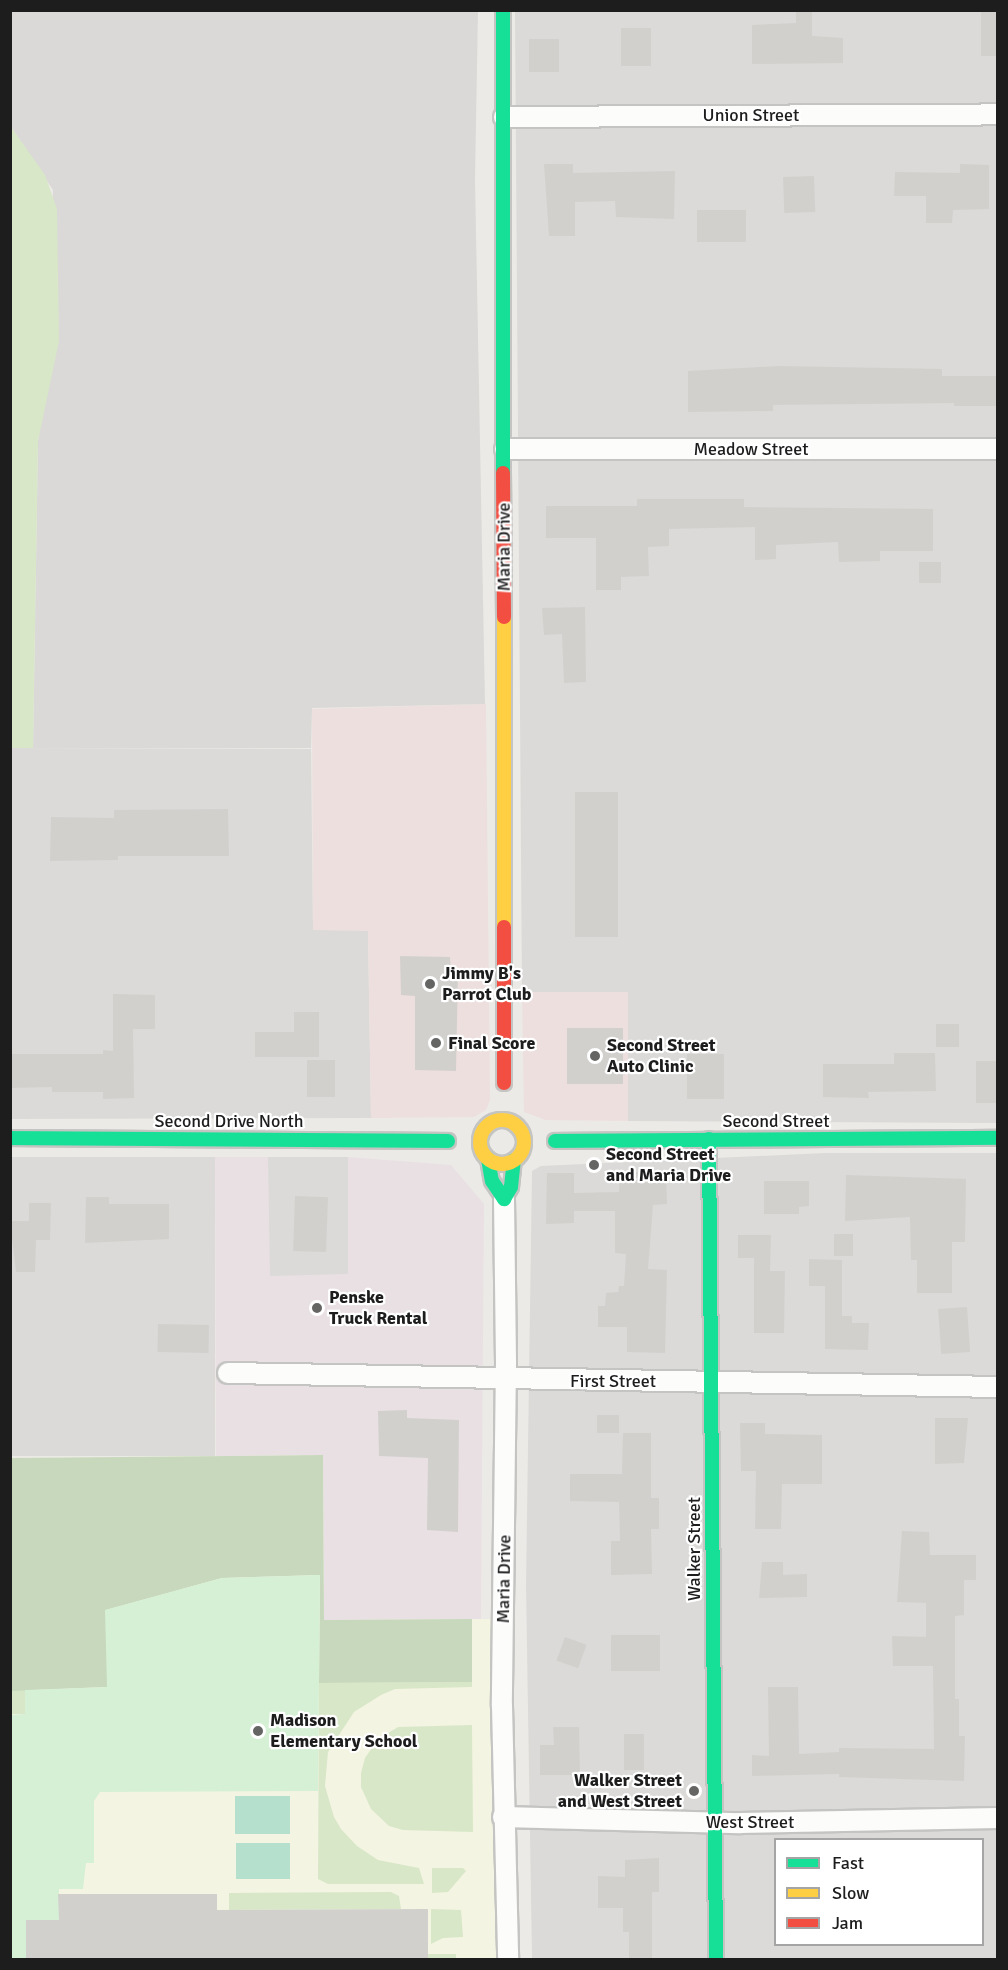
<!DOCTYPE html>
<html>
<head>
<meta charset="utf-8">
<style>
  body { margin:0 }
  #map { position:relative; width:1008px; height:1970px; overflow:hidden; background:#eceae6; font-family:Signika,sans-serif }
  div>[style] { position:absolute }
  .residential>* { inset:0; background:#dbdad8; transform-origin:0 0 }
  .commercial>* { inset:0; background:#eddfdd }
  .industrial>* { inset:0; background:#e9e0e4 }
  .education>* { inset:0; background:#f4f4e2 }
  .religious>* { inset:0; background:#dad9d7 }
  .grass>* { inset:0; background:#d8e7c7; transform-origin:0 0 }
  .forest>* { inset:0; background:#c7d8bd }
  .park>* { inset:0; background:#d6f0d6 }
  .pitch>* { inset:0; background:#b5e0ce; transform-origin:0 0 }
  .building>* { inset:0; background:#d2d0cd; transform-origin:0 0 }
  .roads { filter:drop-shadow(2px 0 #c4c4c2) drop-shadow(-2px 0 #c4c4c2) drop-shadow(0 2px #c4c4c2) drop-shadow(0 -2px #c4c4c2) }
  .street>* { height:20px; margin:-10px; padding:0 10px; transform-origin:10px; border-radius:10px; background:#fcfcfb }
  .fast>* { height:14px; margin:-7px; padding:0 7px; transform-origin:7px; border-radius:7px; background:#16e098 }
  .slow>* { height:14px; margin:-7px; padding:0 7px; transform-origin:7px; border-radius:7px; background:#ffcf43 }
  .slow>.ring { margin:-7px; padding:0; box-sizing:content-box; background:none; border:14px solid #ffcf43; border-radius:50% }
  .jam>* { height:14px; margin:-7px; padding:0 7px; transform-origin:7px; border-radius:7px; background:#f24e42 }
  .dots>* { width:16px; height:16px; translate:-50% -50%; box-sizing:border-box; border:3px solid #fff; border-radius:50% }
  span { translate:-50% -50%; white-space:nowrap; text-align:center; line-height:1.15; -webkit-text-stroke:4.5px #fff; paint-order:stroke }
  .street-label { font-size:18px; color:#1d1d1d }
  .poi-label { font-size:18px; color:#1d1d1d; font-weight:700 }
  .left { translate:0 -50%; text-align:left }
  .right { translate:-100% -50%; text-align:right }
  .frame { position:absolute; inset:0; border:12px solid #1d1d1d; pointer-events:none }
  .legend { position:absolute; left:774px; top:1838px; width:210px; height:108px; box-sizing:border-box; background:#fff; border:2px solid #a5a5a5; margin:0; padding:8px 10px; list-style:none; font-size:18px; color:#1d1d1d }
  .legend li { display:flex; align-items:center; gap:12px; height:30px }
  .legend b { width:30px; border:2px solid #a5a5a5 }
</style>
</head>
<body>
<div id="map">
  <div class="residential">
    <div style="clip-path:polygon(515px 11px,997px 11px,997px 1123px,628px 1121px,628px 993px,522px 992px)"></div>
    <div style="clip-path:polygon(11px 748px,311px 749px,313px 930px,368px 930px,371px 1118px,11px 1119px)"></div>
    <div style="clip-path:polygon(evenodd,825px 1153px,997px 1153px,997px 1959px,532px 1959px,526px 1585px,532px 1171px,541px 1166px,825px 1153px,776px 1840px,982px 1840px,982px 1944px,776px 1944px,776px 1840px)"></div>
    <div style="left:215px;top:1157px;width:299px;height:205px;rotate:90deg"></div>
    <div style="left:268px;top:1157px;width:80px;height:119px"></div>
  </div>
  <div class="commercial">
    <div style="clip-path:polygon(486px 704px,490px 1100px,486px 1110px,474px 1117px,371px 1118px,368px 931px,313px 930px,312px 709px)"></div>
    <div style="clip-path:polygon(522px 992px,628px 992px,628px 1121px,546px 1120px,524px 1112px)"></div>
  </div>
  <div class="industrial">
    <div style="clip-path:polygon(215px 1157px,268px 1157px,270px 1276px,348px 1274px,348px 1157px,451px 1165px,484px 1204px,481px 1619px,324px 1621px,323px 1455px,216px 1456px)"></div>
  </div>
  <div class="education">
    <div style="clip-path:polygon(323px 1455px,324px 1620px,503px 1619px,508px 1959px,11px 1959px,10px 1458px)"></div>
  </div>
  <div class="religious">
    <div style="clip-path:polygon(10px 11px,478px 11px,475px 179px,485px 704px,312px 708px,311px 748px,33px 748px,38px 441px,45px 394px,53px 190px,11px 127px)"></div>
  </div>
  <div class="grass">
    <div style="clip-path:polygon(11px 127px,45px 175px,57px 209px,59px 341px,38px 441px,33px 748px,10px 748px)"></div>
    <div style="clip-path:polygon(472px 1682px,472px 1687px,395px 1689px,381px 1695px,354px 1712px,328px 1752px,325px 1786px,334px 1817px,341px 1829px,357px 1846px,378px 1860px,419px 1868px,424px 1884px,328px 1884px,318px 1879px,319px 1683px)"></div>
    <div style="left:25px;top:1690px;width:24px;height:14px;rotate:90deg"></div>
    <div style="clip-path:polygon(472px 1725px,473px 1832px,403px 1830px,389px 1826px,371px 1809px,361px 1787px,361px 1773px,365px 1758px,378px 1739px,398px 1727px)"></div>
    <div style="clip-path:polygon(432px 1868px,463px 1868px,466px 1871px,448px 1892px,432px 1893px)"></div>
    <div style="clip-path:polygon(391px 1892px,399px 1896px,401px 1909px,229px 1910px,229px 1893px)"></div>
    <div style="clip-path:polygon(431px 1909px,461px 1910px,463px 1937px,443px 1938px,431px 1944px)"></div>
    <div style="left:428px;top:1954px;width:28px;height:5px"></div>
  </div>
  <div class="forest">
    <div style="clip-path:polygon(323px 1455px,324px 1620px,472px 1619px,472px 1682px,319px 1683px,320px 1575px,222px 1578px,106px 1610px,108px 1687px,11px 1691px,11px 1458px)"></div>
  </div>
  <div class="park">
    <div style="clip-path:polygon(320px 1575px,318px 1791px,100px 1792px,94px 1801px,94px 1863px,86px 1863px,83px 1889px,59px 1889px,59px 1920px,26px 1920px,26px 1959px,11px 1959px,10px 1715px,25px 1714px,25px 1690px,107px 1687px,105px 1610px,222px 1578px)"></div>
  </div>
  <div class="pitch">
    <div style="left:235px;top:1796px;width:55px;height:38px"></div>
    <div style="left:236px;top:1843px;width:54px;height:36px"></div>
  </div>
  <div class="building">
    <div style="clip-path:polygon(796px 10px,812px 10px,812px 36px,843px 38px,843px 63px,752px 64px,752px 25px,796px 23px)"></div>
    <div style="left:981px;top:10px;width:17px;height:46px"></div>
    <div style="left:621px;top:28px;width:30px;height:38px"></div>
    <div style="left:529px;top:39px;width:30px;height:33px"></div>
    <div style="clip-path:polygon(544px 164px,573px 164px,573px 173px,675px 171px,674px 219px,616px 217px,615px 201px,575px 202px,575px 236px,549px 236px)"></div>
    <div style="clip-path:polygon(960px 164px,989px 165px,989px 209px,953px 210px,952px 223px,926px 223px,926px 196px,894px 196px,895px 172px,960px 173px)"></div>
    <div style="left:814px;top:176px;width:36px;height:31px;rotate:88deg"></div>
    <div style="left:697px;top:210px;width:49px;height:32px"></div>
    <div style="clip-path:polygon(779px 366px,942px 369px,942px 376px,998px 376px,998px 406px,954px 406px,954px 403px,773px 405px,773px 411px,688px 412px,688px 371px)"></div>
    <div style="clip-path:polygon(637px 499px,744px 499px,744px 507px,933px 509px,933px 551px,880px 551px,880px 561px,839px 562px,838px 542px,776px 545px,776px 559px,755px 560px,755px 527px,669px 529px,669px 546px,648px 547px,649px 576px,621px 577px,621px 590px,596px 590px,596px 538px,546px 538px,546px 506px,637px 506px)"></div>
    <div style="left:919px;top:562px;width:22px;height:21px"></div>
    <div style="clip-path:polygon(585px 607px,586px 682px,564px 683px,562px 634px,544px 635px,542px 608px)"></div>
    <div style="left:618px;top:792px;width:145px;height:43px;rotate:90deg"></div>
    <div style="clip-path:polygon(228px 809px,229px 856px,118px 856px,118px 860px,50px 861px,51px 817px,114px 818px,114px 810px)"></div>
    <div style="clip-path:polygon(400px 956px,450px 957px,451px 973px,458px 972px,456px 1071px,415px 1070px,415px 996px,401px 995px)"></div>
    <div style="clip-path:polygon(113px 994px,155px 995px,155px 1029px,133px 1029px,134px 1098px,103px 1099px,103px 1092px,52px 1092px,52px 1087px,10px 1088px,10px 1054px,103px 1054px,103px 1050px,113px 1051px)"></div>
    <div style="clip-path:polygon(294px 1012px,319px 1012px,319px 1057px,255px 1057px,255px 1032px,294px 1032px)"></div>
    <div style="left:936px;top:1024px;width:23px;height:23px"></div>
    <div style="left:567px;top:1028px;width:56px;height:56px"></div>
    <div style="clip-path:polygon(894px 1053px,935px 1053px,936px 1091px,868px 1092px,869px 1098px,823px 1097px,823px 1064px,894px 1064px)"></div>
    <div style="left:724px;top:1054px;width:45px;height:37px;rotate:90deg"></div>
    <div style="left:335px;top:1060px;width:37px;height:28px;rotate:90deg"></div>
    <div style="left:976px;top:1061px;width:22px;height:42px"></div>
    <div style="clip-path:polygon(620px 1172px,666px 1172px,667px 1204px,653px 1205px,648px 1269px,667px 1270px,665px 1353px,627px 1352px,627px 1327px,598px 1327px,598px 1306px,605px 1306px,606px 1293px,618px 1292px,619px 1286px,624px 1286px,626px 1254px,615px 1253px,615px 1211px,574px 1211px,574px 1223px,546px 1224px,547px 1173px,574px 1173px,574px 1193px,619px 1192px)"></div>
    <div style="clip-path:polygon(846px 1175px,966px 1179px,965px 1242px,952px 1242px,952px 1293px,917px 1293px,917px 1260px,911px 1260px,910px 1217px,845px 1221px)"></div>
    <div style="clip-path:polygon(764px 1181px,809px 1181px,809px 1206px,799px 1207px,799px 1214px,764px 1214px)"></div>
    <div style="left:295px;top:1196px;width:33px;height:55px;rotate:2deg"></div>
    <div style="clip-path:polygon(86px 1197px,109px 1197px,109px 1204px,169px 1204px,169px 1239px,85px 1243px)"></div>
    <div style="clip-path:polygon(29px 1203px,51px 1203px,50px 1240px,36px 1240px,35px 1272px,16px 1272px,10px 1221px,29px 1221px)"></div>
    <div style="left:834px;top:1234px;width:19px;height:22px"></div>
    <div style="clip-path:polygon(738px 1235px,771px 1235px,770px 1271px,785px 1271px,784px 1333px,754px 1333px,754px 1258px,738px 1258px)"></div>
    <div style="clip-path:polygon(809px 1259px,842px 1260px,842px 1316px,852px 1316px,852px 1323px,869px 1323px,868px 1350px,825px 1349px,825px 1286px,809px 1286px)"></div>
    <div style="left:967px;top:1307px;width:45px;height:29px;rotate:86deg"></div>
    <div style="left:158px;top:1324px;width:51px;height:28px;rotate:1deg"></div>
    <div style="clip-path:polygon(407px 1410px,407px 1418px,459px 1420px,458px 1532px,427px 1530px,428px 1458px,379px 1456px,378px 1411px)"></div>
    <div style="left:597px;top:1415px;width:22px;height:18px"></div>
    <div style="clip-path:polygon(935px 1418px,968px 1418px,964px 1463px,935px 1464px)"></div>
    <div style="clip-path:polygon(740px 1423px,765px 1423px,765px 1434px,822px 1435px,822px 1484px,782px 1484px,781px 1529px,755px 1529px,756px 1471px,741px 1471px)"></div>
    <div style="clip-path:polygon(623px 1433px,651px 1433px,651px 1498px,659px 1498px,659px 1529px,651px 1529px,652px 1574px,611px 1575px,611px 1541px,620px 1541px,619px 1502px,570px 1501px,570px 1474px,622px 1474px)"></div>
    <div style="clip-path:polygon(902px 1531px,929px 1532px,930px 1555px,976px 1555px,976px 1580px,964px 1580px,964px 1615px,955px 1616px,955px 1699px,959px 1699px,959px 1736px,965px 1736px,964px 1781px,839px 1777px,839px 1774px,752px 1776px,752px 1755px,769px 1756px,768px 1687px,798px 1687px,799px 1754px,839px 1752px,839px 1748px,934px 1749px,933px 1666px,893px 1666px,892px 1636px,926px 1637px,926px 1603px,897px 1602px)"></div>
    <div style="clip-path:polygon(762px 1562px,783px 1562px,783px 1575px,807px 1574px,807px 1597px,759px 1598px)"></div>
    <div style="left:611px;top:1635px;width:49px;height:36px"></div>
    <div style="left:565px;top:1637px;width:23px;height:25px;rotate:20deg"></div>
    <div style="clip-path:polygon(553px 1727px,579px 1727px,580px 1775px,540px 1775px,540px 1745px,554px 1745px)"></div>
    <div style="left:624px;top:1734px;width:20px;height:36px"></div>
    <div style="clip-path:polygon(659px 1858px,659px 1892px,652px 1892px,652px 1959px,629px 1959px,629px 1932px,623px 1932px,623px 1908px,598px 1908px,598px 1876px,625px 1877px,625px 1860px)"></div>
    <div style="clip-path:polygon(58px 1894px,217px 1894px,217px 1910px,428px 1909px,428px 1959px,26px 1959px,26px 1920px,59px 1920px)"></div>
  </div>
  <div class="roads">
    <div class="street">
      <div style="left:504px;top:117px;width:494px;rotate:-0.3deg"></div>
      <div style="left:505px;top:449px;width:493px"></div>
      <div style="left:504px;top:1199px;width:163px;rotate:89.3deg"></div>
      <div style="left:506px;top:1362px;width:344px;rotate:90.7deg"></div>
      <div style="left:502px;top:1706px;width:254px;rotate:88.6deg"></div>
      <div style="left:228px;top:1373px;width:770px;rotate:1.04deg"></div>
      <div style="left:503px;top:1817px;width:237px;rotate:1.5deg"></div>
      <div style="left:740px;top:1823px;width:258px;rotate:-1.1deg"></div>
    </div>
    <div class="fast">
      <div style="left:503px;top:10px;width:463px;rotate:90deg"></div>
      <div style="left:10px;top:1138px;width:438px;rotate:0.4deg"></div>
      <div style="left:709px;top:1139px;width:821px;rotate:89.51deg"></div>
      <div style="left:555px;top:1141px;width:443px;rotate:-0.4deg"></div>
      <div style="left:488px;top:1159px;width:22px;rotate:80deg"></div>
      <div style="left:492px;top:1181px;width:22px;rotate:56deg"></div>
      <div style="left:504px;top:1199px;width:14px;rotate:-60deg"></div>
      <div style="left:511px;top:1187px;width:27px;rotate:-84deg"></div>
    </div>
    <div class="slow">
      <div style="left:504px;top:617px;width:310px;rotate:90deg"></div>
      <div class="ring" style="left:480px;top:1120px;width:30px;height:30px"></div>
    </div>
    <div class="jam">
      <div style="left:503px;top:473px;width:144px;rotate:89.6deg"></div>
      <div style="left:504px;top:927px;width:156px;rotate:90deg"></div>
    </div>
  </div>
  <div class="dots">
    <div style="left:430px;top:984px;background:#656563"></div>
    <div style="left:436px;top:1043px;background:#656563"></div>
    <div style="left:595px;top:1056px;background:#656563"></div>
    <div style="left:594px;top:1165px;background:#656563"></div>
    <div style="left:317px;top:1308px;background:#656563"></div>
    <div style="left:258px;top:1731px;background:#656563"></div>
    <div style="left:694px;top:1791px;background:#656563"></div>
  </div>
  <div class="street-label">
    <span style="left:751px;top:115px">Union Street</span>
    <span style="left:751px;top:449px">Meadow Street</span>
    <span style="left:504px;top:547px;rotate:-90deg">Maria Drive</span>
    <span style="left:229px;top:1121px">Second Drive North</span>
    <span style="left:776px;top:1121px">Second Street</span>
    <span style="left:613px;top:1381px">First Street</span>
    <span style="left:694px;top:1549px;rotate:-90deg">Walker Street</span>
    <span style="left:504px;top:1579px;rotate:-89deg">Maria Drive</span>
    <span style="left:750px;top:1822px">West Street</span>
  </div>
  <div class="poi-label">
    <span class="left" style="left:442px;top:984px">Jimmy B's<br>Parrot Club</span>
    <span class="left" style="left:448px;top:1043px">Final Score</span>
    <span class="left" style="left:607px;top:1056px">Second Street<br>Auto Clinic</span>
    <span class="left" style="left:606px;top:1165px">Second Street<br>and Maria Drive</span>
    <span class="left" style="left:329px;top:1308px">Penske<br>Truck Rental</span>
    <span class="left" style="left:270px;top:1731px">Madison<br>Elementary School</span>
    <span class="right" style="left:682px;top:1791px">Walker Street<br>and West Street</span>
  </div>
  <div class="frame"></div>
  <ul class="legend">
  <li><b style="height:8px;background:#16e098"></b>Fast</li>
  <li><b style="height:8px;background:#ffcf43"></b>Slow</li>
  <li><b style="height:8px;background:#f24e42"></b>Jam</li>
  </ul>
</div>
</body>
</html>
